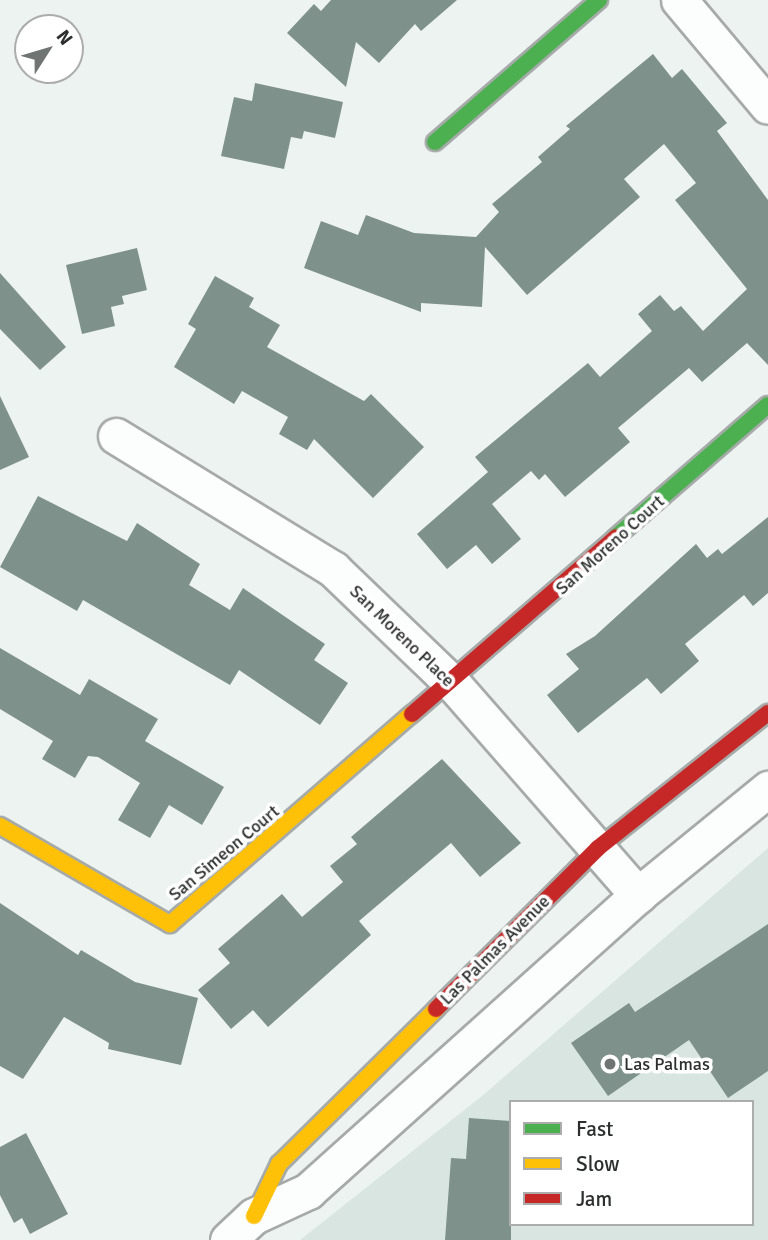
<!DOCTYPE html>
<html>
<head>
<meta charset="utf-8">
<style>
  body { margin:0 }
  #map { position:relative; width:768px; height:1240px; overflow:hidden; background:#edf3f0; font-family:Signika,sans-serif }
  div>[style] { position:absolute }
  .built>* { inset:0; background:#d9e5e1 }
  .building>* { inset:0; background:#7f918b }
  .roads { filter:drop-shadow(2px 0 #a6aaa8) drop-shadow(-2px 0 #a6aaa8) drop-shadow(0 2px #a6aaa8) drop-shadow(0 -2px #a6aaa8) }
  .street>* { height:35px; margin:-17.5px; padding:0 17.5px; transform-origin:17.5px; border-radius:17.5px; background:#fcfdfd }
  .fast>* { height:16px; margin:-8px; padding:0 8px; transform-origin:8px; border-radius:8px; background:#4caf50 }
  .slow>* { height:16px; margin:-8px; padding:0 8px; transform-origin:8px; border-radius:8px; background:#ffc107 }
  .jam>* { height:16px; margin:-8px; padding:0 8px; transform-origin:8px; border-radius:8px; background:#c62828 }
  .dots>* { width:19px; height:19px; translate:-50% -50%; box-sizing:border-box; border:4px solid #fff; border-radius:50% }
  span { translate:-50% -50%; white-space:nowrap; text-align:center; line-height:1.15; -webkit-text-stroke:7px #fff; paint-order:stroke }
  .street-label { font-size:18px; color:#2c2f2e }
  .poi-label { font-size:18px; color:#2c2f2e }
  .left { translate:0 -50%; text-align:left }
  .legend { position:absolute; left:509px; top:1100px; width:245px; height:126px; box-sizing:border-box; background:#fff; border:2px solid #abacab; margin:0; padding:9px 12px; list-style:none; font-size:21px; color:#2c2f2e }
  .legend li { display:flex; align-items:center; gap:14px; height:35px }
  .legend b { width:35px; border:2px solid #abacab }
  .north { position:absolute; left:14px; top:14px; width:70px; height:70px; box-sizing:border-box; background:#fff; border:2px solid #abacab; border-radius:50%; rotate:53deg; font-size:19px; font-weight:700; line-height:28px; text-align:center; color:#2c2f2e }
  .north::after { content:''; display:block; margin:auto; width:24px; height:32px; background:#707472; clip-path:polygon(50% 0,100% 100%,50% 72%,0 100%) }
</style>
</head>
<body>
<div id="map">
  <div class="built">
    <div style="clip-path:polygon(evenodd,768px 848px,768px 1240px,300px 1240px,482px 1096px,768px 848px,511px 1102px,752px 1102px,752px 1224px,511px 1224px,511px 1102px)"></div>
  </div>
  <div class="building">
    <div style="clip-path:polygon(331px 0,457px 0,421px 31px,415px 24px,379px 63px,356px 42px,346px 87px,287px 33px,314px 4px,321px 11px)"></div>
    <div style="clip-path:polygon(653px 54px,672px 78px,682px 69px,727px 123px,717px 131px,768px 200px,768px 365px,747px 343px,702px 382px,689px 368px,618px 428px,630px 442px,565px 497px,545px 474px,539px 480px,531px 471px,492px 504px,521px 539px,492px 564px,476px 545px,447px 569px,417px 534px,488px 472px,475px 457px,588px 363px,600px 377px,652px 331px,638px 314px,660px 295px,674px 311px,681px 306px,703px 331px,747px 289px,675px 200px,696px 183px,664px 144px,624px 179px,640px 197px,527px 295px,485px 247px,482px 307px,421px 303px,421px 312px,304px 268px,321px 221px,358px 235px,366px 215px,414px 233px,476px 237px,499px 212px,492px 204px,542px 162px,538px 157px,570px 129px,566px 126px)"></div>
    <div style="clip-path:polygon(255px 83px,343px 102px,335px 138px,304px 131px,302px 139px,291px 137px,284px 169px,221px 156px,234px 97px,252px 101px)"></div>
    <div style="clip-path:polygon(137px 248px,147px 290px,122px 296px,124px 304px,111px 307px,115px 326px,82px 334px,66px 265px)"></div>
    <div style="clip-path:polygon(0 273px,66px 347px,40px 370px,0 329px)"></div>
    <div style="clip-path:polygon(215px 276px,254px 298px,249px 307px,280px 325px,267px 347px,364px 401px,371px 394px,424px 447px,373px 498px,314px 439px,307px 450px,279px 434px,288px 417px,242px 391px,234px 404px,174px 367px,196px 329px,188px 324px)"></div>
    <div style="clip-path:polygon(0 396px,29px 457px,0 470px)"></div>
    <div style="clip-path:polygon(38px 496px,127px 541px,137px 523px,200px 564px,189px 585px,230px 610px,243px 588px,325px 644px,314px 660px,348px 683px,320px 725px,239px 670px,230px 685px,83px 600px,77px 611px,0 567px)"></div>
    <div style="clip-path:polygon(768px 517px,768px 593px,753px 606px,744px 595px,685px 644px,699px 661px,661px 694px,647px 678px,578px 733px,547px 695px,579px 669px,566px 654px,595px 636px,696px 544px,707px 558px,718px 549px,722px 554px)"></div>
    <div style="clip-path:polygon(0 648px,80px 695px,89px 679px,158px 719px,145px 741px,224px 787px,202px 825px,169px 805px,150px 838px,118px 820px,140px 783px,98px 757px,88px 756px,75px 778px,42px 759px,53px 741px,0 709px)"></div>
    <div style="clip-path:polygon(442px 759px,521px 843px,480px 877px,451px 843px,359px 921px,371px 935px,268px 1027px,253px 1010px,231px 1029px,198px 990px,230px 963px,218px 949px,282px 894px,302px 917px,343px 882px,330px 866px,357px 844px,351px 837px)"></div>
    <div style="clip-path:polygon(0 903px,78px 955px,81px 950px,135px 982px,198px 998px,181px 1065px,108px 1049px,109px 1043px,64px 1017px,23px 1079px,0 1066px)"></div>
    <div style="clip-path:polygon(768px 924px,768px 1071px,728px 1098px,689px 1040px,608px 1096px,571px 1043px,629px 1003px,635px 1012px)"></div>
    <div style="clip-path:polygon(469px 1118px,511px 1121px,511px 1240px,445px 1240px,451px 1158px,466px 1159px)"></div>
    <div style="clip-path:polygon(26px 1133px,68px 1214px,30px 1234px,22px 1218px,14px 1223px,0 1195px,0 1147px)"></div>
  </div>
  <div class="roads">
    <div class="street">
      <div style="left:679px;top:0;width:138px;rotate:50deg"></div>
      <div style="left:116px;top:436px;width:255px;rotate:31.5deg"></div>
      <div style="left:333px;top:569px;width:166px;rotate:43.8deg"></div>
      <div style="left:453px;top:684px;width:281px;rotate:48.8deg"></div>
      <div style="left:228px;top:1240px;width:35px;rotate:-43deg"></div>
      <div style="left:254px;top:1216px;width:60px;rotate:-24.8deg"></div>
      <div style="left:308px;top:1191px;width:443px;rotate:-41.9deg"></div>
      <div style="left:638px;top:895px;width:168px;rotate:-39.2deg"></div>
    </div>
    <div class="fast">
      <div style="left:435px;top:142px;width:217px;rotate:-40.9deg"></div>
      <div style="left:616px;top:537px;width:201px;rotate:-41deg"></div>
    </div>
    <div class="slow">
      <div style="left:0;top:826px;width:196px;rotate:30deg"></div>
      <div style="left:170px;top:924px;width:320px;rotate:-41deg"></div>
      <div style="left:254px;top:1216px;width:58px;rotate:-64.3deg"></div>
      <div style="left:279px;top:1164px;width:221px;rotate:-44.6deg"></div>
    </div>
    <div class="jam">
      <div style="left:412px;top:714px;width:270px;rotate:-40.9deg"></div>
      <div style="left:436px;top:1009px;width:228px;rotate:-44.8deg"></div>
      <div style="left:598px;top:848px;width:217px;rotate:-38.5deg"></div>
    </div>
  </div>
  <div class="dots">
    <div style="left:610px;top:1064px;background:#707472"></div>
  </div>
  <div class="street-label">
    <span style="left:610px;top:545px;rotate:-42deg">San Moreno Court</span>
    <span style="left:402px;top:636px;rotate:44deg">San Moreno Place</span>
    <span style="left:224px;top:853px;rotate:-40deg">San Simeon Court</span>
    <span style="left:495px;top:950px;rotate:-45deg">Las Palmas Avenue</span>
  </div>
  <div class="poi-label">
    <span class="left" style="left:624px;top:1064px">Las Palmas</span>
  </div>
  <ul class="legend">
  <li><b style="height:9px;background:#4caf50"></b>Fast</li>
  <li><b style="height:9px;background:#ffc107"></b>Slow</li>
  <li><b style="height:9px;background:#c62828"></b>Jam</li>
  </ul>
  <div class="north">N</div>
</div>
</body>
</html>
